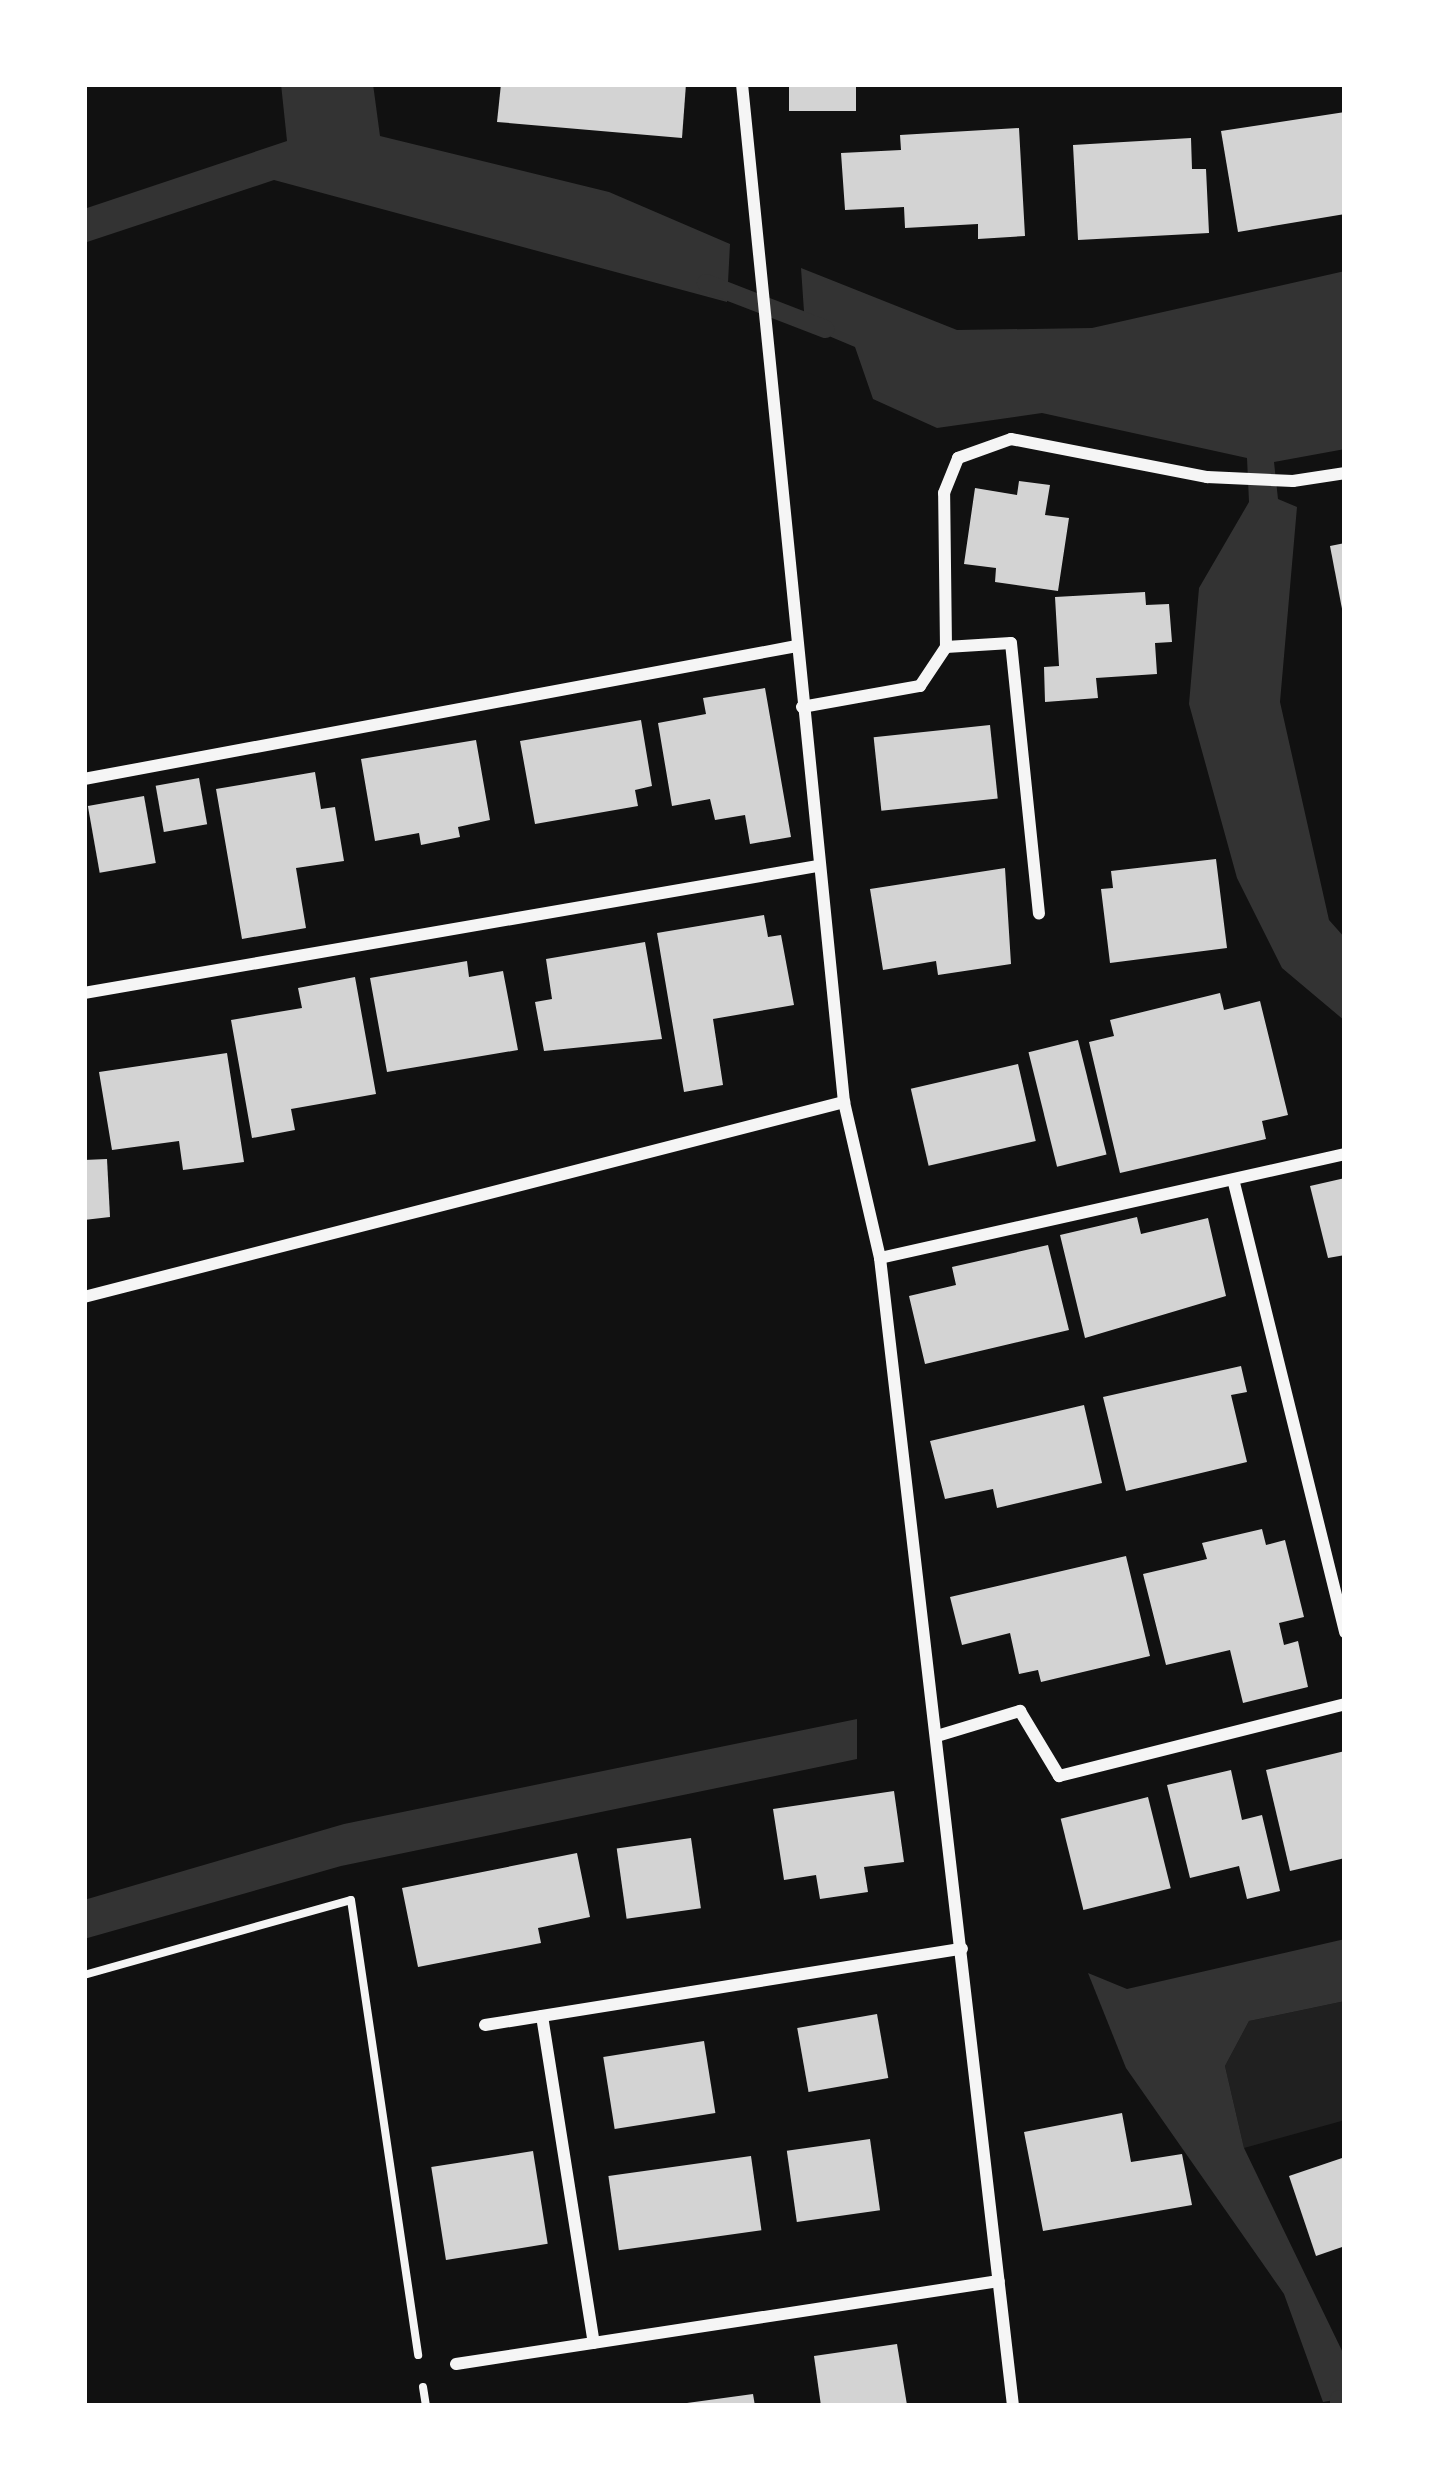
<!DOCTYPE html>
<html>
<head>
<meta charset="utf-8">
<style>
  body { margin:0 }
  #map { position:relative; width:1429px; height:2490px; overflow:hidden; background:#111; font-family:Rubik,sans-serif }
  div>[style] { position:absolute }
  .green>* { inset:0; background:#202020 }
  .water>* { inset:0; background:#333 }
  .stream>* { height:18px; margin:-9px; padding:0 9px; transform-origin:9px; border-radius:9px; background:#333 }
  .building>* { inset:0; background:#d3d3d3; transform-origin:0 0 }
  .path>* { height:8px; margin:-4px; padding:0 4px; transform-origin:4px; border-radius:4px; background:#f5f5f5 }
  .minor>* { height:12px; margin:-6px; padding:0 6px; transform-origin:6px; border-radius:6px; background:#f5f5f5 }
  span { translate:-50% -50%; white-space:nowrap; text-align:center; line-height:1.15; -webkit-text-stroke:10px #fff; paint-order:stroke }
  .frame { position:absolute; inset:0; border:87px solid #fff; pointer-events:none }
</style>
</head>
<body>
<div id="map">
  <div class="green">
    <div style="clip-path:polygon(1345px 2001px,1345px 2120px,1244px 2148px,1225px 2066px,1249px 2021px)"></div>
  </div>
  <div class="water">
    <div style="clip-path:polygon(281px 84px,373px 84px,380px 136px,609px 192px,730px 244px,727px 302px,274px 180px,84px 243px,84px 209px,287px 141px)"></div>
    <div style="clip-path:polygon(801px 268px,957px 330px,1092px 328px,1345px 271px,1345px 449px,1274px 462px,1278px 499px,1297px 507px,1280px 702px,1329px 920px,1345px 938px,1345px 1021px,1282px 968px,1237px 878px,1189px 704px,1199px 588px,1249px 502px,1247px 458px,1042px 413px,937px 428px,873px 399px,855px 347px,805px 326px)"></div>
    <div style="clip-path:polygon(857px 1719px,857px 1759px,341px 1866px,84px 1939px,84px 1900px,344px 1824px)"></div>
    <div style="clip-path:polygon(1345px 1939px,1345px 2001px,1249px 2021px,1225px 2066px,1244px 2148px,1345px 2357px,1345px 2398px,1323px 2402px,1284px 2294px,1126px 2068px,1088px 1973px,1127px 1989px)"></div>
  </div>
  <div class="stream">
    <div style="left:706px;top:283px;width:128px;rotate:21.1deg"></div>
    <div style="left:1339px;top:2399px;width:7px;rotate:90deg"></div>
  </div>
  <div class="building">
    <div style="clip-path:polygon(501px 84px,686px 84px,682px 138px,497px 122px)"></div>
    <div style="left:789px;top:84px;width:67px;height:27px"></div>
    <div style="clip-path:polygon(1345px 112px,1345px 214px,1238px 232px,1221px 131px)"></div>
    <div style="clip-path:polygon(1019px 128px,1025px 236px,978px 239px,978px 224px,905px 228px,904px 207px,845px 210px,841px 153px,901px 150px,900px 135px)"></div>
    <div style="clip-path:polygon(1191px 138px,1192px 169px,1206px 169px,1209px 233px,1078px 240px,1073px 145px)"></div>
    <div style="clip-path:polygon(1019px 481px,1050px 485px,1045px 515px,1069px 518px,1058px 591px,995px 582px,996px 568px,964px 564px,975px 488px,1017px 495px)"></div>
    <div style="clip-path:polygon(1345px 543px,1345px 614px,1343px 614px,1330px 546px)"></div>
    <div style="clip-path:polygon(1145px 592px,1146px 605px,1169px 604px,1172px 642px,1155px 643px,1157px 674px,1096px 678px,1098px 698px,1045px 702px,1044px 667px,1059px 666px,1055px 597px)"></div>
    <div style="clip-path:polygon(765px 688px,791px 837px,750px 844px,745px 815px,715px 820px,710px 799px,672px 806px,658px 723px,706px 714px,703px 698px)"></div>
    <div style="clip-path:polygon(641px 720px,652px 786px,635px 790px,638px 806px,535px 824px,520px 741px)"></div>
    <div style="left:990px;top:725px;width:74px;height:117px;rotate:84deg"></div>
    <div style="clip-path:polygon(476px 740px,490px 820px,458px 827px,460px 837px,421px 845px,419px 833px,375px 841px,361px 759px)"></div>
    <div style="clip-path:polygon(315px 772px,321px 809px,335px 807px,344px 861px,296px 868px,306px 928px,242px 939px,216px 789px)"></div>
    <div style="left:199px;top:778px;width:47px;height:44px;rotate:80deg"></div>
    <div style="left:144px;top:796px;width:68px;height:57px;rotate:80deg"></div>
    <div style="clip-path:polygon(1216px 859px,1227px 948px,1110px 963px,1101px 889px,1113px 888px,1111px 871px)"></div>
    <div style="clip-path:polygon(1005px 868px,1011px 964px,938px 975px,936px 961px,883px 970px,870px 889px)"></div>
    <div style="clip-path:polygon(764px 915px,768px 937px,781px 935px,794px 1005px,713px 1019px,723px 1085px,684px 1092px,657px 933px)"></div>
    <div style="clip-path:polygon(645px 942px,662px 1039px,544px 1051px,535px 1002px,552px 999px,546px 959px)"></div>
    <div style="clip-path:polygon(467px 961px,469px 977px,503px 971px,518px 1050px,387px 1072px,370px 978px)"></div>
    <div style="clip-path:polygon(355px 977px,376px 1094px,291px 1109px,295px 1130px,252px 1138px,231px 1020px,302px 1008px,298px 988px)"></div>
    <div style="clip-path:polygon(1220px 993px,1224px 1010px,1260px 1001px,1288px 1115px,1262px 1121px,1266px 1139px,1120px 1173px,1089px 1042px,1114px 1036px,1110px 1020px)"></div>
    <div style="left:1078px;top:1040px;width:118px;height:51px;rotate:76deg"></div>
    <div style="clip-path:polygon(227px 1053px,244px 1162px,183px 1170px,179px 1141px,112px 1150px,99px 1072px)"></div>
    <div style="left:1018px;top:1064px;width:79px;height:110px;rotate:77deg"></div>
    <div style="clip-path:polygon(107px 1159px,110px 1217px,84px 1220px,84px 1160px)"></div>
    <div style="clip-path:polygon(1345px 1178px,1345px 1255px,1328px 1258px,1310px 1186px)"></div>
    <div style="clip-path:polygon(1137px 1217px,1141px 1234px,1208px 1218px,1226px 1296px,1085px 1338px,1060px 1235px)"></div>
    <div style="clip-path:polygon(1048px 1245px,1069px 1330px,925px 1364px,909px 1296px,956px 1285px,952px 1267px)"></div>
    <div style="clip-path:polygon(1241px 1366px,1247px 1392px,1231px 1395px,1247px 1462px,1126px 1491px,1103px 1397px)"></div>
    <div style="clip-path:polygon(1084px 1405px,1102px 1483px,997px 1508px,993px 1489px,945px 1499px,930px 1441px)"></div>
    <div style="clip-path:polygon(1262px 1529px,1266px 1545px,1285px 1540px,1304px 1617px,1279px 1623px,1284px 1645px,1298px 1641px,1308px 1687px,1243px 1703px,1230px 1650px,1166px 1665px,1143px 1574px,1207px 1559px,1202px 1543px)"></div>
    <div style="clip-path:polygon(1126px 1556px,1150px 1656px,1041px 1682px,1038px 1670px,1019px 1674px,1010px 1633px,962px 1645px,950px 1597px)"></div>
    <div style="clip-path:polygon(1345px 1751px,1345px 1858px,1290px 1871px,1266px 1770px)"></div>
    <div style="clip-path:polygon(1231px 1770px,1242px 1820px,1262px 1815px,1280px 1891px,1247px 1899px,1239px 1866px,1190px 1878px,1167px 1785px)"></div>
    <div style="clip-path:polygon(894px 1791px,904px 1862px,864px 1867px,868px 1892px,820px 1899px,816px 1875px,784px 1880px,773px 1809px)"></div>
    <div style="left:1148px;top:1797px;width:94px;height:90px;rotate:76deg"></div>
    <div style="left:691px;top:1838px;width:71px;height:75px;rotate:82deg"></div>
    <div style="clip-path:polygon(577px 1853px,590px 1917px,538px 1928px,541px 1943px,418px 1967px,402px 1888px)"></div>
    <div style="left:877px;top:2014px;width:65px;height:81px;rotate:80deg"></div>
    <div style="left:704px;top:2041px;width:73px;height:102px;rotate:81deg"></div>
    <div style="clip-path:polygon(1122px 2113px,1131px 2162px,1182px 2154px,1192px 2205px,1043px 2231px,1024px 2132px)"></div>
    <div style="left:870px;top:2139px;width:72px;height:84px;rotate:82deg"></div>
    <div style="left:533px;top:2151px;width:94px;height:103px;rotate:81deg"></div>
    <div style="left:751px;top:2156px;width:75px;height:144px;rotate:82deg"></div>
    <div style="clip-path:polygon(1345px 2157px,1345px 2246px,1316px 2256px,1289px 2176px)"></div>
    <div style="clip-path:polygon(897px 2344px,907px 2405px,821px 2406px,814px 2356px)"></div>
    <div style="clip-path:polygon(753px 2394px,755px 2406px,687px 2406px,687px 2403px)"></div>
  </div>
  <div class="path">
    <div style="left:84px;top:1975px;width:277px;rotate:-15.7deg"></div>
    <div style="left:351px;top:1900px;width:460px;rotate:81.6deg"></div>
    <div style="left:423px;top:2387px;width:19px;rotate:81deg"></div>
  </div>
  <div class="minor">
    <div style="left:742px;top:84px;width:1023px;rotate:84.28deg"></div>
    <div style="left:946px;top:647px;width:65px;rotate:-3.5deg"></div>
    <div style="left:1011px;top:643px;width:272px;rotate:84.1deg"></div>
    <div style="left:802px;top:707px;width:120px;rotate:-10.1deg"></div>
    <div style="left:920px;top:686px;width:47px;rotate:-56.3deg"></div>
    <div style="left:946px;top:647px;width:154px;rotate:-90.7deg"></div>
    <div style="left:944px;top:493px;width:38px;rotate:-68deg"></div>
    <div style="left:958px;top:458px;width:56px;rotate:-19.7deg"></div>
    <div style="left:1011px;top:439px;width:200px;rotate:11deg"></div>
    <div style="left:1207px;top:477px;width:86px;rotate:2.7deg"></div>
    <div style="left:1293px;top:481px;width:53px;rotate:-8.7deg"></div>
    <div style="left:84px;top:779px;width:725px;rotate:-10.57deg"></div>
    <div style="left:84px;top:993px;width:745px;rotate:-9.82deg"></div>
    <div style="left:1234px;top:1183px;width:463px;rotate:76.1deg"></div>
    <div style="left:880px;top:1258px;width:476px;rotate:-12.6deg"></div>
    <div style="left:84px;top:1297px;width:785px;rotate:-14.39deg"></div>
    <div style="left:844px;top:1102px;width:160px;rotate:77deg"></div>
    <div style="left:880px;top:1258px;width:1156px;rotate:83.39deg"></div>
    <div style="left:937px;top:1736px;width:87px;rotate:-16.8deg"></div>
    <div style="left:1020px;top:1711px;width:76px;rotate:59deg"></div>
    <div style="left:1059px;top:1776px;width:295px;rotate:-14.1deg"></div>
    <div style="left:542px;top:2016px;width:331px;rotate:81deg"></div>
    <div style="left:485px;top:2025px;width:483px;rotate:-9.1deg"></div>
    <div style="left:456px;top:2364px;width:549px;rotate:-8.69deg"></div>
  </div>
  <div class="frame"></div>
</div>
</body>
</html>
